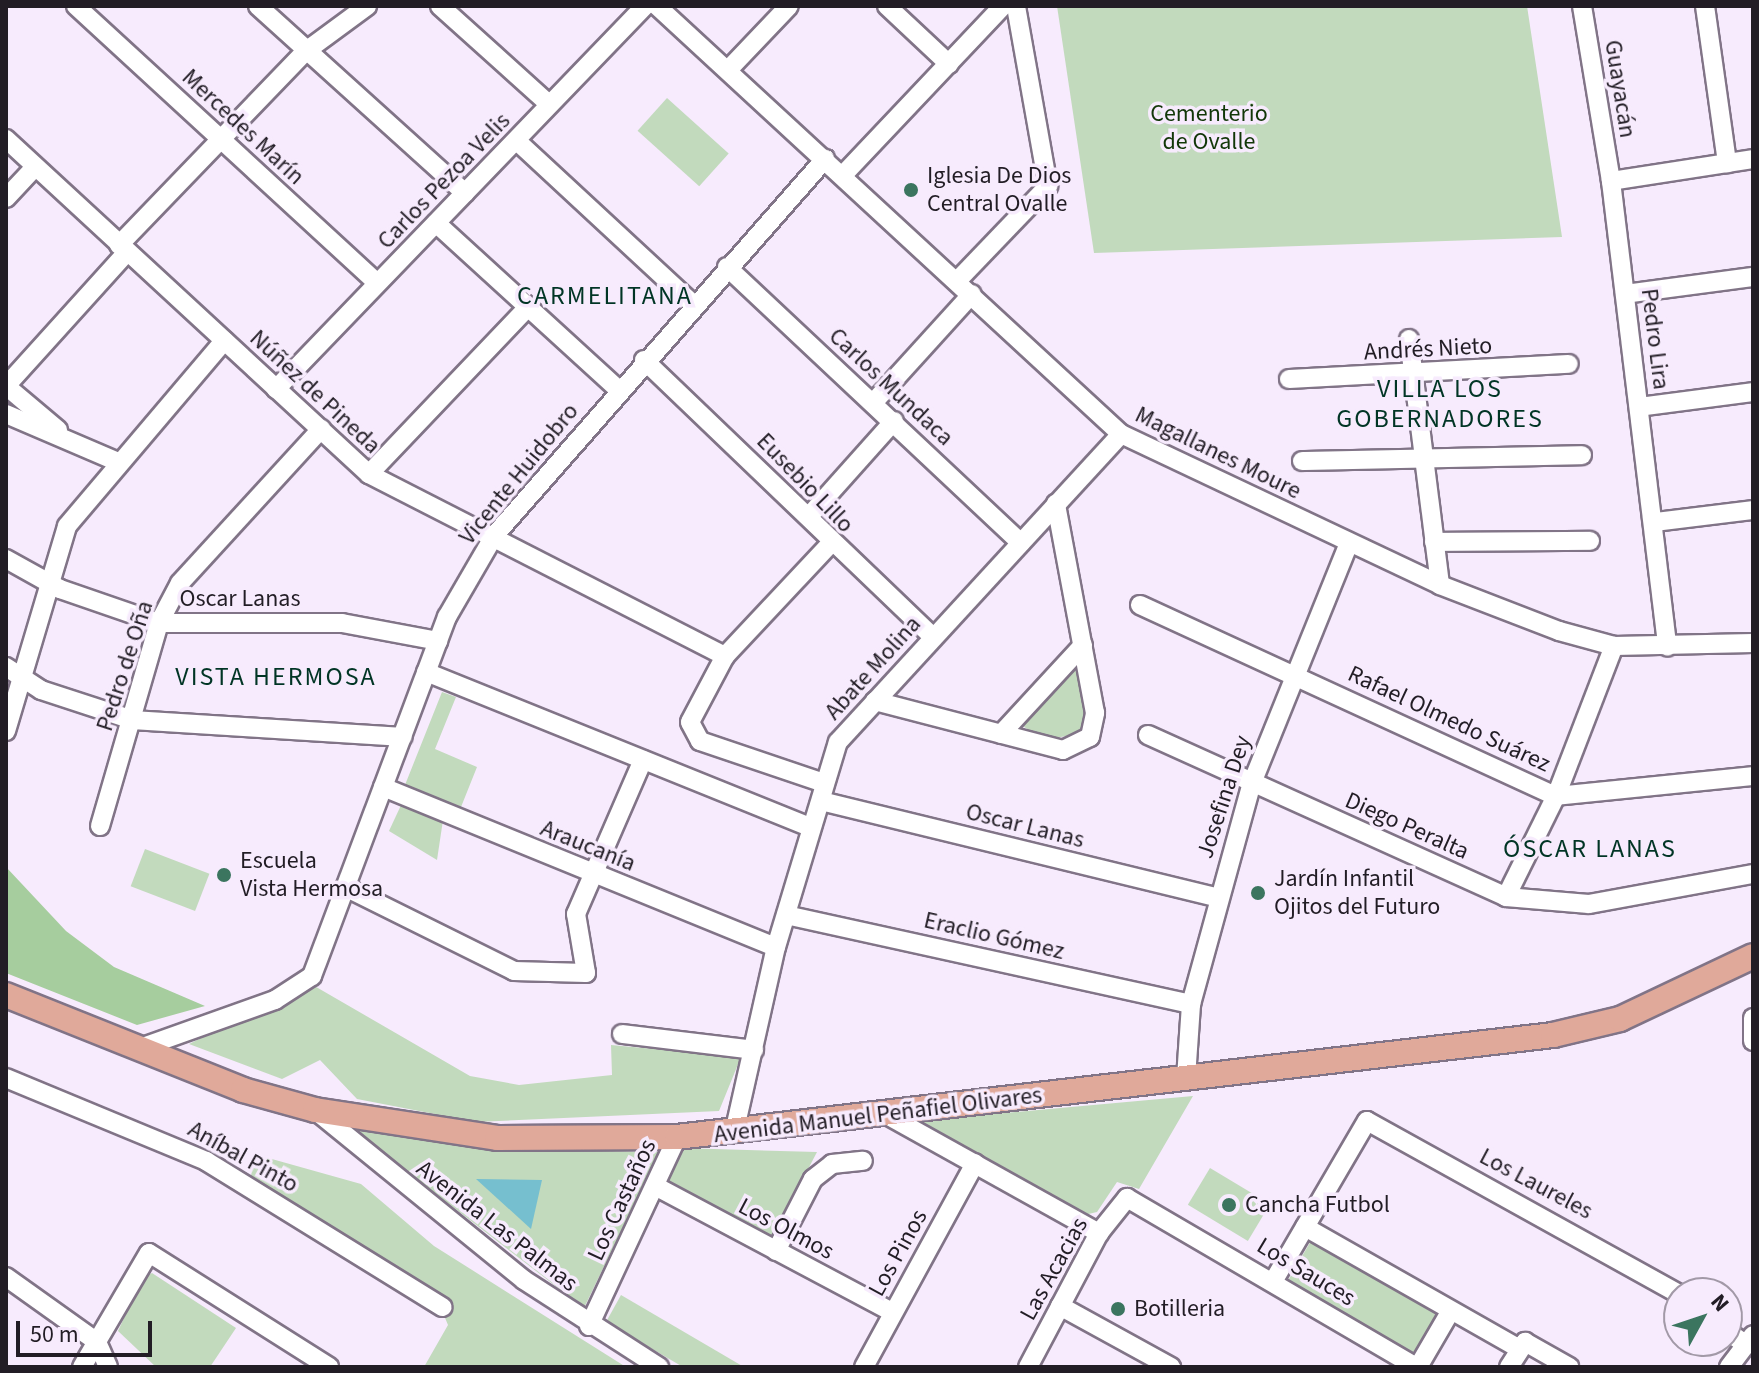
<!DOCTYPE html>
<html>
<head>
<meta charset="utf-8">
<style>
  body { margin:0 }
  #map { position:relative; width:1759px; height:1373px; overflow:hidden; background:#f7ebfd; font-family:"Source Sans 3",sans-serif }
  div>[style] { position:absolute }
  .green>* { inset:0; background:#c2dabd; transform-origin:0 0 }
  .forest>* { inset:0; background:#a6cd9e }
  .water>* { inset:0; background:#76bfcf }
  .roads { filter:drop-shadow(2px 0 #817487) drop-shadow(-2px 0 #817487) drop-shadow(0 2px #817487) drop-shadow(0 -2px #817487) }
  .minor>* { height:18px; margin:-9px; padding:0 9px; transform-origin:9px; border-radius:9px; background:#fff }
  .major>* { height:24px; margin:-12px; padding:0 12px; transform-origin:12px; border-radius:12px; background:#e0a99a }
  .dots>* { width:22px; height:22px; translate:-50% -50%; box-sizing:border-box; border:4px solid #f7ebfd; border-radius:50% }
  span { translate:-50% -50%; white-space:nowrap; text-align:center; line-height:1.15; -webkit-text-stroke:7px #f7ebfd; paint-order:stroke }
  .street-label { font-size:24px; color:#221d25 }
  .park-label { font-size:24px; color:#123708 }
  .poi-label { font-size:24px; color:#221d25 }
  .left { translate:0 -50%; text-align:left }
  .neighbourhood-label { font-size:26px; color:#013525; letter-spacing:2px }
  .frame { position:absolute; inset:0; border:8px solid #221d25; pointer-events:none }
  .north { position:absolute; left:1663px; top:1277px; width:80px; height:80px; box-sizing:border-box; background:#f7ebfd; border:2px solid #a299a7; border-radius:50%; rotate:50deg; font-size:22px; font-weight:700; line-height:32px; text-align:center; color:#221d25 }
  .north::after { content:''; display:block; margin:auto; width:28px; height:36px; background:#3b755f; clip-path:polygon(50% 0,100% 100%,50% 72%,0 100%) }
  .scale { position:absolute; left:16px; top:1321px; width:136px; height:36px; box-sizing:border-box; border:4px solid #221d25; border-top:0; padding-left:10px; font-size:24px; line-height:28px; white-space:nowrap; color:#221d25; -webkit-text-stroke:6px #f7ebfd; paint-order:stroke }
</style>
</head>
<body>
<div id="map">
  <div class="green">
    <div style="clip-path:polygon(1057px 6px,1527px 6px,1562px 237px,1094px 253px)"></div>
    <div style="left:667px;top:98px;width:83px;height:44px;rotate:42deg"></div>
    <div style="clip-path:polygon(1075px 668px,1086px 713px,1082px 733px,1045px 740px,1021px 725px)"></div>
    <div style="clip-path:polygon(442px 692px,456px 697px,435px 749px,477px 767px,459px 812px,403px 790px)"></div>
    <div style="clip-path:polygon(402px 803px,443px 820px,437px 860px,389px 831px)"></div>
    <div style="left:145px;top:849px;width:69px;height:40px;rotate:21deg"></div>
    <div style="clip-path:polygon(311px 984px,470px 1076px,519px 1085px,612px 1075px,611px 1045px,741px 1057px,719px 1111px,476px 1122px,357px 1099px,320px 1060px,282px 1079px,189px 1044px)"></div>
    <div style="clip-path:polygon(1193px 1096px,1139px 1189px,1117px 1182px,1097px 1212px,1084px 1215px,915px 1121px)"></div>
    <div style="clip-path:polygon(348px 1126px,494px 1149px,659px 1152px,584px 1308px)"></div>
    <div style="clip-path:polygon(680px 1148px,817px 1152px,771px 1240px,666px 1182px)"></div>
    <div style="clip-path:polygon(254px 1154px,361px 1184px,434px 1246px,626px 1367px,424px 1367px,448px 1325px,435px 1294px,251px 1176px)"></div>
    <div style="left:1210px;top:1168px;width:70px;height:43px;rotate:31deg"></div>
    <div style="left:1312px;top:1239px;width:152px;height:52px;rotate:30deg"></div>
    <div style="clip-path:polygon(152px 1273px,236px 1328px,210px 1367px,156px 1367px,118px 1331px,142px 1279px)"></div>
    <div style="clip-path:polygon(621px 1295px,744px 1367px,683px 1367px,606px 1322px)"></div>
  </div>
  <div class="forest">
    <div style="clip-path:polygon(6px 867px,66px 931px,114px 967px,205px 1006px,137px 1025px,6px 973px)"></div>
  </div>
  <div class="water">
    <div style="clip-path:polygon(476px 1179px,542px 1180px,531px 1229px)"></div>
  </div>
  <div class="roads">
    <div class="minor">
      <div style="left:76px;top:6px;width:409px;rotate:42.6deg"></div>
      <div style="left:258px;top:6px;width:279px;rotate:42.1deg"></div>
      <div style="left:440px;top:6px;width:147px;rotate:42deg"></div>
      <div style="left:657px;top:6px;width:631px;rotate:42.69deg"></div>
      <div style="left:1121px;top:434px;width:353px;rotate:25.3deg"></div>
      <div style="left:1440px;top:585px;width:128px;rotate:21.1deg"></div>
      <div style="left:1559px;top:631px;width:57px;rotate:15.3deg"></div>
      <div style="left:1614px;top:646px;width:139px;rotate:-1.2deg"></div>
      <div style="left:887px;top:6px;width:85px;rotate:43.1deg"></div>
      <div style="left:1582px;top:6px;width:177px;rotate:80.6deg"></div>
      <div style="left:1611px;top:181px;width:469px;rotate:83.1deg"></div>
      <div style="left:1705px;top:6px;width:159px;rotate:82deg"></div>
      <div style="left:728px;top:70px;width:88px;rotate:-46.4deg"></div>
      <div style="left:6px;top:139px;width:494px;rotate:42.7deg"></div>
      <div style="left:369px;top:474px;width:400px;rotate:27.1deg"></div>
      <div style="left:518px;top:142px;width:237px;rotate:42.8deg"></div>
      <div style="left:843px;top:175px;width:233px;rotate:-46.6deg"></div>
      <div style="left:1611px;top:181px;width:144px;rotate:-8.8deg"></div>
      <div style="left:6px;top:198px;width:42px;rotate:-46.9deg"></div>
      <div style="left:436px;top:223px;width:246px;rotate:42.4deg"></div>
      <div style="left:119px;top:245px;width:269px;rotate:-46.1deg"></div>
      <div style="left:306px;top:51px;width:76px;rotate:-36.4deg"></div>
      <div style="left:727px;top:267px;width:403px;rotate:43.2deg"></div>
      <div style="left:957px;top:281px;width:132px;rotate:-46.2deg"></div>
      <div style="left:1048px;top:186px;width:183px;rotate:-100.1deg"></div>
      <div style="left:1625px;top:294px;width:129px;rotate:-7.6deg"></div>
      <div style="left:1409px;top:339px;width:248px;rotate:82.8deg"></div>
      <div style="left:644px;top:360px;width:400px;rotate:43.8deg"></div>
      <div style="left:1289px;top:379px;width:280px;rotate:-3.1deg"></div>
      <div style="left:6px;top:386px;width:181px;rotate:-47.9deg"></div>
      <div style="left:6px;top:386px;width:68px;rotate:40.2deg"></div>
      <div style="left:276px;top:389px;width:532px;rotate:-46.07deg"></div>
      <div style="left:873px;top:403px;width:147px;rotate:-47.8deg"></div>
      <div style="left:1639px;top:407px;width:115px;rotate:-7.5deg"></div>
      <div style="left:6px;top:414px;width:122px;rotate:23.2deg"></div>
      <div style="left:1302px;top:461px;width:280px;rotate:-1.2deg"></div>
      <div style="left:369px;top:474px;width:226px;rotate:-46.4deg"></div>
      <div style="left:810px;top:515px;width:126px;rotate:-48.2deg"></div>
      <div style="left:1655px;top:522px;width:99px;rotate:-7deg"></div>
      <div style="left:1434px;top:542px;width:156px;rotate:-0.4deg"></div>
      <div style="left:6px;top:559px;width:62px;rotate:29.1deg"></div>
      <div style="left:60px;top:589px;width:105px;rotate:19deg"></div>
      <div style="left:159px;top:623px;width:183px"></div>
      <div style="left:342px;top:623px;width:98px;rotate:10.6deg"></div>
      <div style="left:1140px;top:605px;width:458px;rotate:24.7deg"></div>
      <div style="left:1556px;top:796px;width:198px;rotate:-5.8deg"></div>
      <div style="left:6px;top:667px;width:42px;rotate:33.3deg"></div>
      <div style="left:41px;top:690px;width:97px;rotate:18.1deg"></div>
      <div style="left:133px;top:720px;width:270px;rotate:3.6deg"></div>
      <div style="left:426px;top:672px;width:413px;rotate:22deg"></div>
      <div style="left:875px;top:701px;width:194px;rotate:14.6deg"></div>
      <div style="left:1063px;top:750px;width:30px;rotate:-26deg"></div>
      <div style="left:1090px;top:737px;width:25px;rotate:-78deg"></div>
      <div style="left:1095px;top:713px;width:213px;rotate:-100.6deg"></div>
      <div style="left:6px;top:731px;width:214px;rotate:-73.4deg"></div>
      <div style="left:67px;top:526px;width:243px;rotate:-49.7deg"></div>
      <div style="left:1001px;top:734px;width:121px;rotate:-47.3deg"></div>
      <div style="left:1148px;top:735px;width:393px;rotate:24.3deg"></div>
      <div style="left:1506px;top:897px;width:83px;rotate:4.8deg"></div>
      <div style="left:1589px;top:904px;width:167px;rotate:-10.4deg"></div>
      <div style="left:824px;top:783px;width:131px;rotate:-161.3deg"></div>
      <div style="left:700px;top:741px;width:21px;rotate:-118deg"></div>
      <div style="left:690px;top:722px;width:75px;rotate:-62.1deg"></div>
      <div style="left:725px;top:656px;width:154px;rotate:-46.8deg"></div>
      <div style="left:383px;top:787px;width:424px;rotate:22.2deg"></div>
      <div style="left:821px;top:801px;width:409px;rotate:13.7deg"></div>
      <div style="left:100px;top:826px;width:211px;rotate:-73.8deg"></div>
      <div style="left:159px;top:623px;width:45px;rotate:-62.3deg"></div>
      <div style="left:180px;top:583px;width:209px;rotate:-47.5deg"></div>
      <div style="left:345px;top:887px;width:189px;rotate:26.4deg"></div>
      <div style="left:514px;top:971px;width:72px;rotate:1.6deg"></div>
      <div style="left:586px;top:973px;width:60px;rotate:-99.6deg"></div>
      <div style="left:576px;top:914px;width:168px;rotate:-66.5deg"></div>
      <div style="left:1506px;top:897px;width:113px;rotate:-63.7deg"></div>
      <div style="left:1556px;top:796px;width:161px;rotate:-68.9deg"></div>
      <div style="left:786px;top:915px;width:415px;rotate:12.4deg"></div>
      <div style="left:1753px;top:1018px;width:23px;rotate:90deg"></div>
      <div style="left:622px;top:1034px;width:133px;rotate:6.9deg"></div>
      <div style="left:143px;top:1047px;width:140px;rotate:-19.6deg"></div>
      <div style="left:275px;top:1000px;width:44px;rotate:-33deg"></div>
      <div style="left:312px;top:976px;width:384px;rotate:-69.4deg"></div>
      <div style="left:447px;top:617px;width:94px;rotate:-59.9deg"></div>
      <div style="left:494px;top:536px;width:502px;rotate:-48.72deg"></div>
      <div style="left:6px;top:1078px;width:217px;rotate:22.5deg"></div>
      <div style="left:206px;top:1161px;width:278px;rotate:31.7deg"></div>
      <div style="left:1186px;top:1078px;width:74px;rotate:-86.1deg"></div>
      <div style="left:1191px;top:1004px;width:229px;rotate:-74.6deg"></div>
      <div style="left:1252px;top:783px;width:259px;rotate:-68deg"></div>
      <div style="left:315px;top:1110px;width:269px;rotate:39.1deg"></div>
      <div style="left:524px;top:1280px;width:161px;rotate:32.8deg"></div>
      <div style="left:887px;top:1115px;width:243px;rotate:29.1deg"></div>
      <div style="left:734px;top:1133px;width:191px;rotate:-77.3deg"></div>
      <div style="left:776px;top:947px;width:214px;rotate:-73.2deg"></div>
      <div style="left:838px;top:742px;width:418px;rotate:-47.4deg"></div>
      <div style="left:657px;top:1187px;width:266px;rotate:28deg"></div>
      <div style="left:1305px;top:1227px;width:245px;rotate:29.6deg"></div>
      <div style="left:776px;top:1251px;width:81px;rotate:-62.8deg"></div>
      <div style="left:813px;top:1179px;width:24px;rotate:-38deg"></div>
      <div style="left:832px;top:1164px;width:31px;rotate:-6deg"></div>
      <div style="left:6px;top:1277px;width:112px;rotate:35.5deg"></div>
      <div style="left:97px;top:1342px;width:27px;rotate:66deg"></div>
      <div style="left:1274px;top:1280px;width:184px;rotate:-59.7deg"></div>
      <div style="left:1367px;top:1121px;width:357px;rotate:29deg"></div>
      <div style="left:1060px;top:1306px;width:127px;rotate:28.8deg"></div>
      <div style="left:589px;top:1326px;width:208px;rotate:-65deg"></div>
      <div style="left:1727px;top:1331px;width:24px;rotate:36deg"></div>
      <div style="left:82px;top:1367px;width:132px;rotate:-59.6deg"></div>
      <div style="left:149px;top:1253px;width:213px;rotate:32.3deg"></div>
      <div style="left:864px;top:1367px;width:232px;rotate:-61.4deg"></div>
      <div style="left:1028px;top:1367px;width:152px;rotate:-62.1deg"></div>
      <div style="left:1099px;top:1233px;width:45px;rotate:-51.3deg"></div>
      <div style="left:1127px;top:1198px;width:335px;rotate:30.3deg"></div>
      <div style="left:1418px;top:1367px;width:64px;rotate:-59.8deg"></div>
      <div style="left:1509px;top:1367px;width:30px;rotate:-57deg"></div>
      <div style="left:1525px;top:1342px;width:51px;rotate:29.6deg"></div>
      <div style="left:1729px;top:1367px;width:40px;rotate:-53deg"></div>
    </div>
    <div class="major">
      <div style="left:6px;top:995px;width:255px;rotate:21.8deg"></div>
      <div style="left:243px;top:1090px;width:75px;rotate:15.5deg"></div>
      <div style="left:315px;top:1110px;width:184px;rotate:8.7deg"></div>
      <div style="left:497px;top:1138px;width:180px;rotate:-0.3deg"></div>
      <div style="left:677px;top:1137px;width:882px;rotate:-6.64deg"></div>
      <div style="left:1553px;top:1035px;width:69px;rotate:-13.4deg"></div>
      <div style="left:1620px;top:1019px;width:147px;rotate:-25.3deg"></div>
    </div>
  </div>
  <div class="dots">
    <div style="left:911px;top:190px;background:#3b755f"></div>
    <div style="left:224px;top:875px;background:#3b755f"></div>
    <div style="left:1258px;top:893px;background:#3b755f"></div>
    <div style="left:1229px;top:1205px;background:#3b755f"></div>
    <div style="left:1118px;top:1309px;background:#3b755f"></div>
  </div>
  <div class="street-label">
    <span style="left:1620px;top:89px;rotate:81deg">Guayacán</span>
    <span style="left:243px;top:127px;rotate:43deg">Mercedes Marín</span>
    <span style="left:444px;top:181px;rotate:-46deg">Carlos Pezoa Velis</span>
    <span style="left:1655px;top:339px;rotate:83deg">Pedro Lira</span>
    <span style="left:1428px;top:349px;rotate:-3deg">Andrés Nieto</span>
    <span style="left:891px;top:387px;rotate:43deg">Carlos Mundaca</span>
    <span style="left:315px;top:392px;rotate:43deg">Núñez de Pineda</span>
    <span style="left:1218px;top:453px;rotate:26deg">Magallanes Moure</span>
    <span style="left:519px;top:474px;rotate:-51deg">Vicente Huidobro</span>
    <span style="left:805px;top:483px;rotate:46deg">Eusebio Lillo</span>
    <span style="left:240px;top:599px">Oscar Lanas</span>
    <span style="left:125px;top:666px;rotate:-72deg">Pedro de Oña</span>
    <span style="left:873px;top:668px;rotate:-48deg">Abate Molina</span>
    <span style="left:1449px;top:719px;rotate:25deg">Rafael Olmedo Suárez</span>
    <span style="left:1224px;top:797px;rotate:-72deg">Josefina Dey</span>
    <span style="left:1025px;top:826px;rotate:14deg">Oscar Lanas</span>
    <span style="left:1407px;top:826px;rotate:24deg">Diego Peralta</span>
    <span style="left:588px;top:846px;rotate:22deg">Araucanía</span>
    <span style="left:994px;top:936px;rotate:13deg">Eraclio Gómez</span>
    <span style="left:878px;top:1115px;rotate:-7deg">Avenida Manuel Peñafiel Olivares</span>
    <span style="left:243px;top:1157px;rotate:29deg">Aníbal Pinto</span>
    <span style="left:1536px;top:1184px;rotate:28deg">Los Laureles</span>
    <span style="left:622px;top:1200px;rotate:-65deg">Los Castaños</span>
    <span style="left:497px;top:1226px;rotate:38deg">Avenida Las Palmas</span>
    <span style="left:786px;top:1229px;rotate:28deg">Los Olmos</span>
    <span style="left:898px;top:1253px;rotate:-61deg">Los Pinos</span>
    <span style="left:1054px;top:1269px;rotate:-61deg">Las Acacias</span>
    <span style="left:1306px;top:1272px;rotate:31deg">Los Sauces</span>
  </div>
  <div class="park-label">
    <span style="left:1209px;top:128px">Cementerio<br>de Ovalle</span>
  </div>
  <div class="poi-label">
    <span class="left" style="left:927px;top:190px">Iglesia De Dios<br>Central Ovalle</span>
    <span class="left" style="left:240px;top:875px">Escuela<br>Vista Hermosa</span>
    <span class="left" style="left:1274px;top:893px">Jardín Infantil<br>Ojitos del Futuro</span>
    <span class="left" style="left:1245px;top:1205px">Cancha Futbol</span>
    <span class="left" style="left:1134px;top:1309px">Botilleria</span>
  </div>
  <div class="neighbourhood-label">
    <span style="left:605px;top:296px">CARMELITANA</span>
    <span style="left:1440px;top:404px">VILLA LOS<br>GOBERNADORES</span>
    <span style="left:276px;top:677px">VISTA HERMOSA</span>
    <span style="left:1590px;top:849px">ÓSCAR LANAS</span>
  </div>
  <div class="frame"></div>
  <div class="north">N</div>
  <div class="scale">50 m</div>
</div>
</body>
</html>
